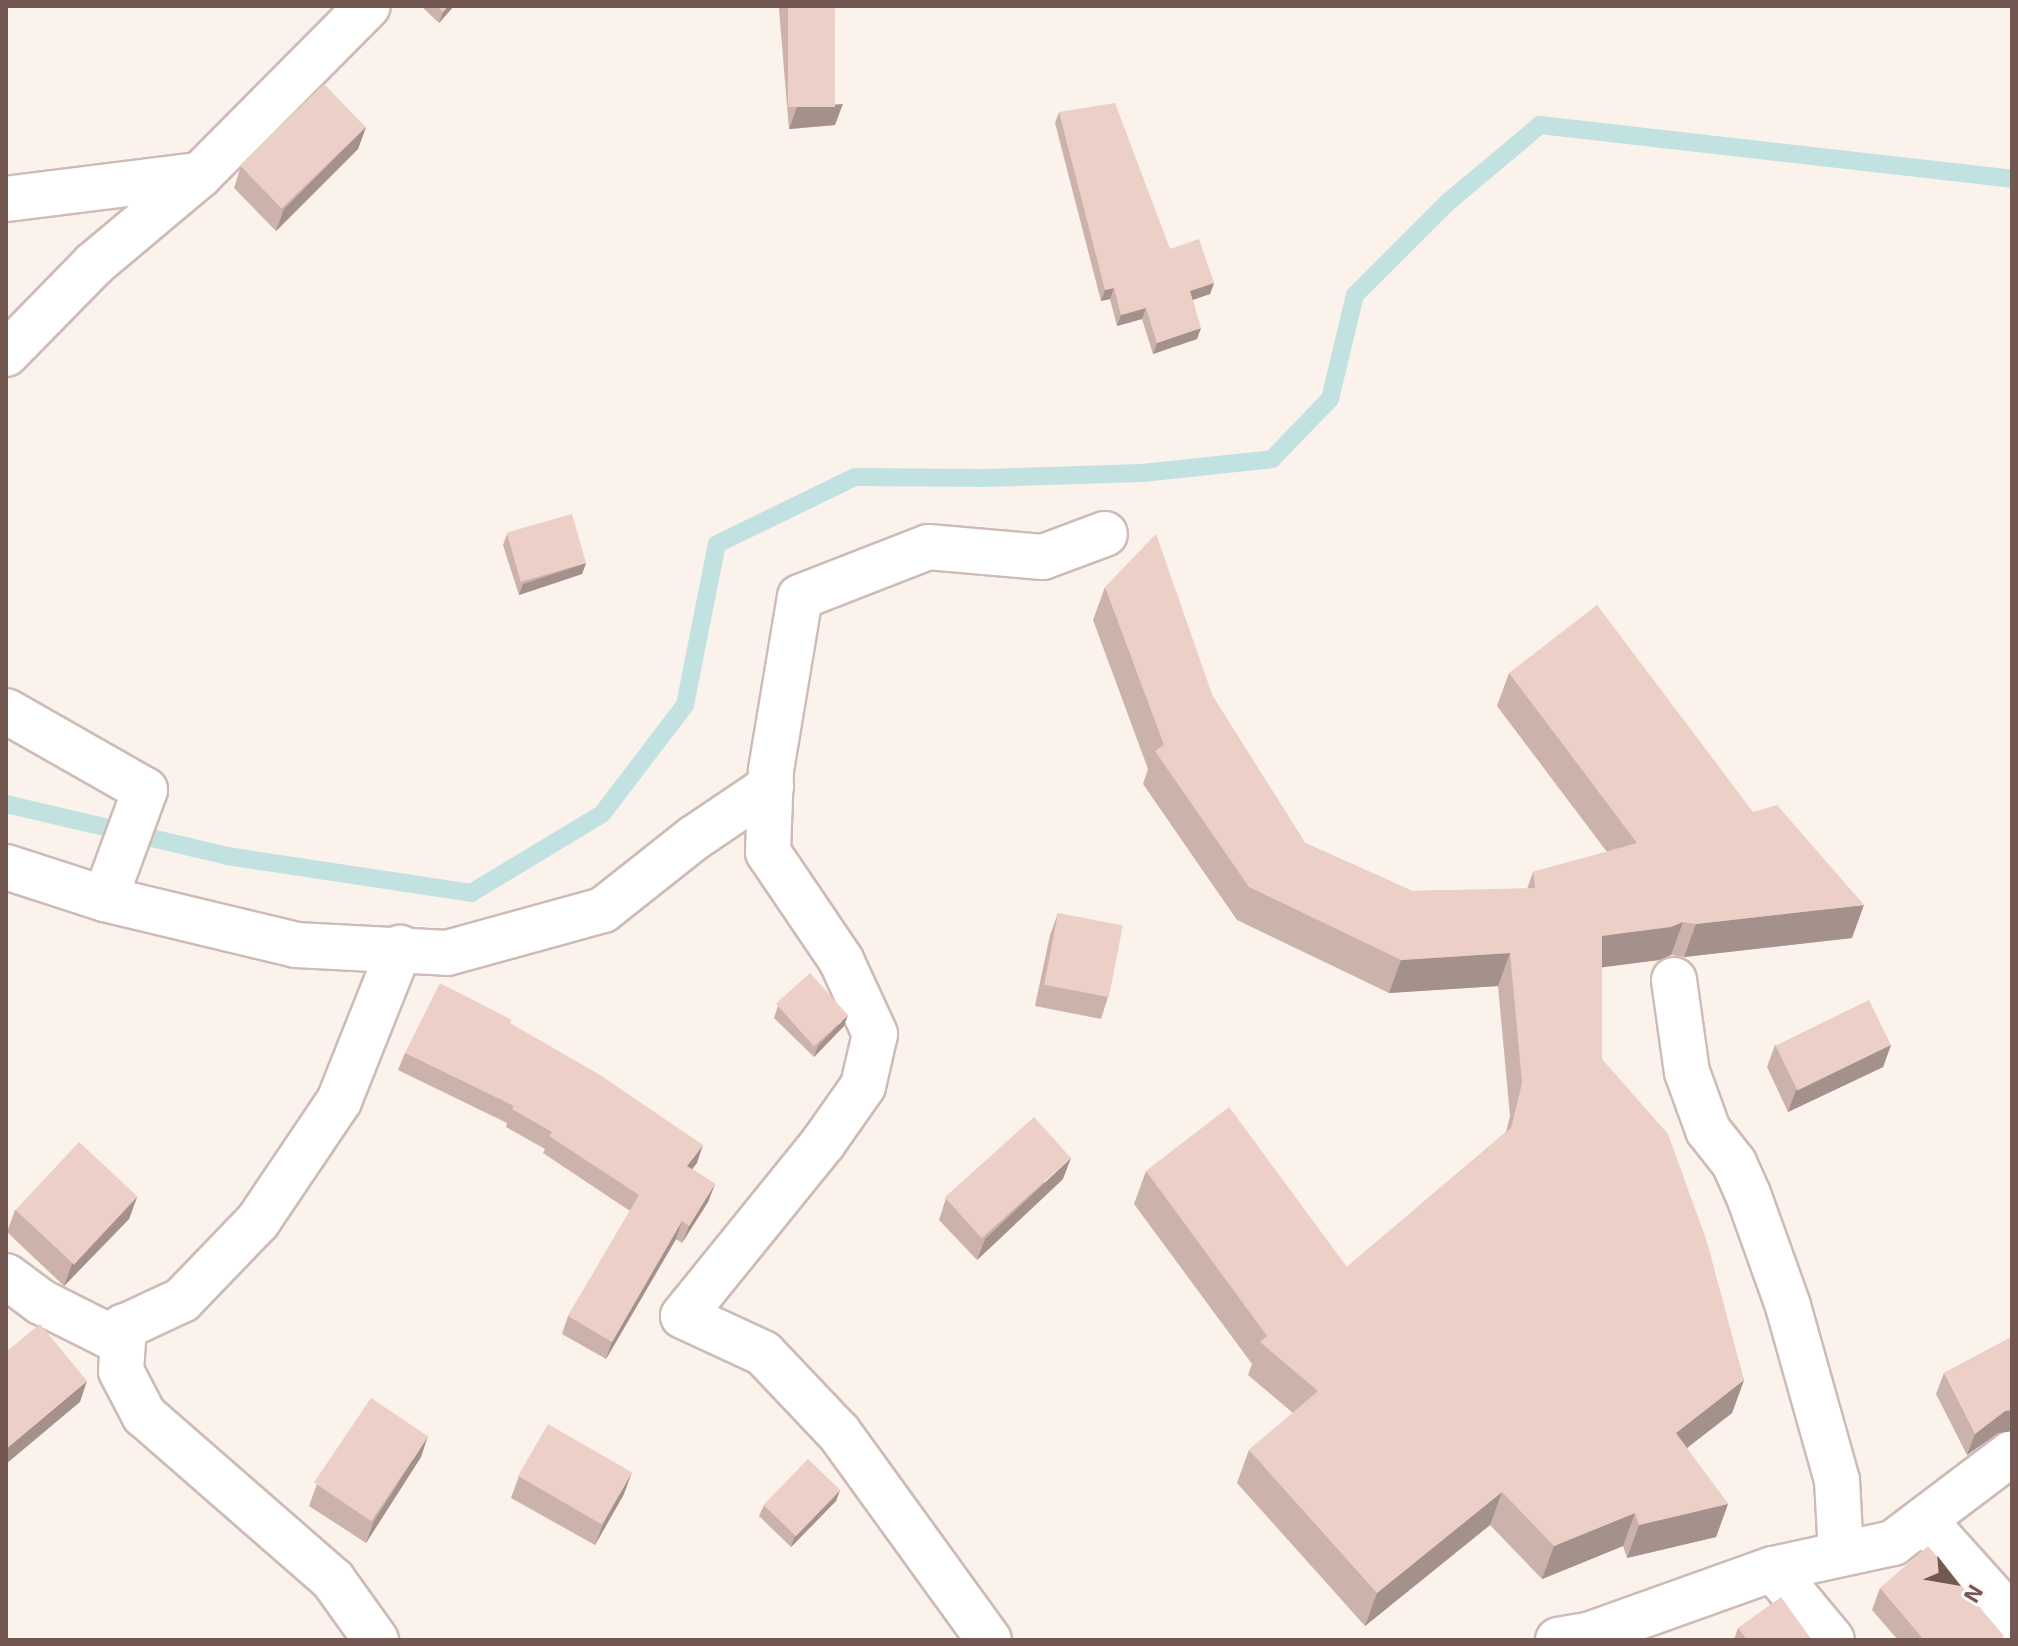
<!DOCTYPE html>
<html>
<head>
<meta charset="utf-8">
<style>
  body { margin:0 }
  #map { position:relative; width:2018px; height:1646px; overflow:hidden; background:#faf2eb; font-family:"Exo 2",sans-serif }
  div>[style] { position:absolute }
  .stream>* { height:18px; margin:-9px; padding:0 9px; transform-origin:9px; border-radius:9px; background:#c2e2e1 }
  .roads { filter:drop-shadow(2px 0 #cebbb5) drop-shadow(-2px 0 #cebbb5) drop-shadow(0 2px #cebbb5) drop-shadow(0 -2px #cebbb5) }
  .minor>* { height:44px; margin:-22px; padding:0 22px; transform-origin:22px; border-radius:22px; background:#fff }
  .wall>* { inset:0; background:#cbb2aa }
  .shaded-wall>* { inset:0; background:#a5918b }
  .building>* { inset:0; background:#eccfc6; transform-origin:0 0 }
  span { translate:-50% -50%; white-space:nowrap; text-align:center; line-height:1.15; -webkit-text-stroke:6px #fdf6f2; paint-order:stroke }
  .frame { position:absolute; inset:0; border:8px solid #735751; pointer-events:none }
  .north { position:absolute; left:1914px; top:1542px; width:80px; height:80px; -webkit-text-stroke:6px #fdf6f2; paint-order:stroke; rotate:121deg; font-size:22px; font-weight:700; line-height:32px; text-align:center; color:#735751 }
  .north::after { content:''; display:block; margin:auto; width:28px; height:36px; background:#735751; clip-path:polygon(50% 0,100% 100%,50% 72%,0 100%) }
</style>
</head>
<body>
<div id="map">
  <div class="stream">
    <div style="left:6px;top:804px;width:227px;rotate:13.2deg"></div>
    <div style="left:227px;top:856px;width:247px;rotate:8.6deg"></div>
    <div style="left:471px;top:893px;width:153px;rotate:-31.1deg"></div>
    <div style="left:602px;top:814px;width:137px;rotate:-52.7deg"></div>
    <div style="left:685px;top:705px;width:164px;rotate:-78.8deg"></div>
    <div style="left:717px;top:544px;width:153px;rotate:-25.9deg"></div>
    <div style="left:855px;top:477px;width:129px;rotate:0.4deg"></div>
    <div style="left:984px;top:478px;width:158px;rotate:-1.8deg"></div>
    <div style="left:1142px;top:473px;width:131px;rotate:-6.1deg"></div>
    <div style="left:1272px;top:459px;width:83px;rotate:-46deg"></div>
    <div style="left:1330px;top:399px;width:107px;rotate:-76.5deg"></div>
    <div style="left:1355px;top:295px;width:130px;rotate:-45deg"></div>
    <div style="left:1447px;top:203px;width:121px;rotate:-40deg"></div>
    <div style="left:1540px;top:125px;width:475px;rotate:6.5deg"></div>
  </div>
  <div class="roads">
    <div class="minor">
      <div style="left:6px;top:199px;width:195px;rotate:-7.1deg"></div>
      <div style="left:6px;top:354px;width:126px;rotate:-45.6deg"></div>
      <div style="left:94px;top:264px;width:138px;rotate:-40deg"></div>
      <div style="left:200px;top:175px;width:238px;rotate:-45.2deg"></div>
      <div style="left:6px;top:711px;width:160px;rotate:29.6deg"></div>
      <div style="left:145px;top:790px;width:116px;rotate:110.2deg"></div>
      <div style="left:6px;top:867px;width:104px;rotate:17.9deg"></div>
      <div style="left:105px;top:899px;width:196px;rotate:13.5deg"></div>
      <div style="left:296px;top:945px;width:151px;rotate:3deg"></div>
      <div style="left:447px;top:953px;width:162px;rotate:-15.4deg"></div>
      <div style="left:603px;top:910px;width:116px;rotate:-38.4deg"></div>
      <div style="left:694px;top:838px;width:93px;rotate:-34deg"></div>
      <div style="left:1674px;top:980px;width:93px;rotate:82deg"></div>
      <div style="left:1687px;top:1072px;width:62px;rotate:70.1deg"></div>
      <div style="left:1708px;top:1130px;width:42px;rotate:51.8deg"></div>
      <div style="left:1734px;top:1163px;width:34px;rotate:66deg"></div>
      <div style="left:1748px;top:1194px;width:119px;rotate:70.3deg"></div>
      <div style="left:1788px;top:1306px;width:181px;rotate:74.3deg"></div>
      <div style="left:1837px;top:1480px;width:74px;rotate:86.9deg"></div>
      <div style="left:6px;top:1276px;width:44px;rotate:36.6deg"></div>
      <div style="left:41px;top:1302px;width:74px;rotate:26.6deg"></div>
      <div style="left:107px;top:1335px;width:83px;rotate:-25deg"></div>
      <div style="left:182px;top:1300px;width:110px;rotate:-46.1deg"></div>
      <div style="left:258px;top:1221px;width:145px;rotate:-56deg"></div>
      <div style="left:339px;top:1101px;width:165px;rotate:-68.3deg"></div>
      <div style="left:124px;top:1326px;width:45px;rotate:93.8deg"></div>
      <div style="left:121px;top:1371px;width:50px;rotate:62.4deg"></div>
      <div style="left:144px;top:1415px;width:251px;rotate:41.1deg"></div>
      <div style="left:333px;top:1580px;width:74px;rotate:54.4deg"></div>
      <div style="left:1924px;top:1520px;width:132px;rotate:48.1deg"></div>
      <div style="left:1773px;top:1569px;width:92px;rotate:50.3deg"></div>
      <div style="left:989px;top:1640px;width:256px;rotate:-125.9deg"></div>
      <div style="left:839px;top:1433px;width:110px;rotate:-133.5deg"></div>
      <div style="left:763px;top:1353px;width:88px;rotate:-155.2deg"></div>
      <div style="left:683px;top:1316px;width:223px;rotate:-51deg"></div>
      <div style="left:823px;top:1143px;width:70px;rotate:-54.9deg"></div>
      <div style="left:863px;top:1086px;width:53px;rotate:-77deg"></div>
      <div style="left:875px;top:1034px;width:81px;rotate:-114.7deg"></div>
      <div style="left:841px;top:960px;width:130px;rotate:-124.1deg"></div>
      <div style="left:768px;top:852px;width:82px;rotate:-87.9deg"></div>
      <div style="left:771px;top:770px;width:175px;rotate:-80.5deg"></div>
      <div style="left:800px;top:597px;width:137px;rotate:-21.3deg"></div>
      <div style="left:928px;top:547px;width:115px;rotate:5deg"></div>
      <div style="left:1043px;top:557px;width:66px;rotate:-20.4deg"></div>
      <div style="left:1558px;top:1640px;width:34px;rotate:-10deg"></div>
      <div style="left:1591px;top:1634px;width:193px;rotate:-19.7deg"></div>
      <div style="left:1773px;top:1569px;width:123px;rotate:-12.2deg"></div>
      <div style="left:1893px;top:1543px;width:149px;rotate:-37.1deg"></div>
    </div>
  </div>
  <div class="wall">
    <div style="clip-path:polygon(421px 6px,454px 6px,439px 23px)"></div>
    <div style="clip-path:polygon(780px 6px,835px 6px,835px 125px,789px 129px,779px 9px)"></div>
    <div style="clip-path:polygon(1059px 112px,1170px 249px,1214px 283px,1210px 294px,1193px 300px,1197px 339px,1153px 354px,1142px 319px,1117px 326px,1110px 299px,1101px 301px,1055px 123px)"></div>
    <div style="clip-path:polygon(366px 127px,358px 149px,276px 231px,234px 188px,241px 166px)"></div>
    <div style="clip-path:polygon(507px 534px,586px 563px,582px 574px,519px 595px,503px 545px)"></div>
    <div style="clip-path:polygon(1105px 587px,1213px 697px,1305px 843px,1412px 891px,1527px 889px,1533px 872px,1607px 852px,1497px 706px,1509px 673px,1753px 812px,1852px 938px,1684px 957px,1671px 955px,1659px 960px,1602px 967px,1602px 1059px,1744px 1380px,1732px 1413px,1686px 1448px,1728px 1504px,1716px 1537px,1627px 1558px,1623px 1546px,1542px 1579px,1490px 1525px,1365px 1626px,1237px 1483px,1249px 1450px,1293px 1413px,1248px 1375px,1252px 1364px,1134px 1204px,1146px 1171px,1347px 1267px,1506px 1132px,1510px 1116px,1498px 986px,1389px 993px,1237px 920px,1143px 784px,1148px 769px,1093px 620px)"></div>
    <div style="clip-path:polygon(1058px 913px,1108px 997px,1101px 1019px,1035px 1006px,1050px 935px)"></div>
    <div style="clip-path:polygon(778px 1006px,844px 1026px,814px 1057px,774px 1018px)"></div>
    <div style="clip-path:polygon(510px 1023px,697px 1163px,692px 1169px,715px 1184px,708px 1202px,682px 1243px,676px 1239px,606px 1359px,562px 1334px,568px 1316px,630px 1211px,543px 1153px,545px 1149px,506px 1127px,507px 1123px,398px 1070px,405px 1053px)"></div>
    <div style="clip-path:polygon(1775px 1045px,1891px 1045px,1883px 1067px,1788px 1112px,1767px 1067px)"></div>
    <div style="clip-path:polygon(1063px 1179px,977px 1260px,939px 1220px,946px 1198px)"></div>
    <div style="clip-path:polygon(137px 1197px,129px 1219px,64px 1286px,7px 1232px,15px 1210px)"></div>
    <div style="clip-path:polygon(2012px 1337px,2012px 1431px,1998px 1433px,1967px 1455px,1936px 1394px,1944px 1373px)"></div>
    <div style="clip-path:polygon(421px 1457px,366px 1543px,309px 1506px,317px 1484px)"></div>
    <div style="clip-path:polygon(519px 1476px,624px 1494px,595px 1545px,511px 1498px)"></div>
    <div style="clip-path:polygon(840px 1490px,836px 1501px,791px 1547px,759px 1516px,764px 1505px)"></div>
    <div style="clip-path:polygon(1880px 1588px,2003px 1640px,1898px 1640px,1872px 1610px)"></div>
    <div style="clip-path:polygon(1738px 1628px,1812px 1640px,1734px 1640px)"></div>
  </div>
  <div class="shaded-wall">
    <div style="clip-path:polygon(448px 6px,454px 6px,439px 23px,443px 12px)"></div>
    <div style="clip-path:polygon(843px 104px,835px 125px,789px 129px,797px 107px)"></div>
    <div style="clip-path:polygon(366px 127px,358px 149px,276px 231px,284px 209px)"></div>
    <div style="clip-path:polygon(1214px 283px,1210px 294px,1186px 302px,1190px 291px)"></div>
    <div style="clip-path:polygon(1114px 288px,1110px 299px,1101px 301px,1105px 290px)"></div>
    <div style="clip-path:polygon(1146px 308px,1142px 319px,1117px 326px,1121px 315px)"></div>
    <div style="clip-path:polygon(1201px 328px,1197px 339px,1153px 354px,1157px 343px)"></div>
    <div style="clip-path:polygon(586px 563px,582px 574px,519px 595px,523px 584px)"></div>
    <div style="clip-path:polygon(1864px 905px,1852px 938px,1684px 957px,1696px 924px)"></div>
    <div style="clip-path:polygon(1683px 922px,1671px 955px,1659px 960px,1589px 969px,1602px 936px)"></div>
    <div style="clip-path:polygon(1510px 953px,1498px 986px,1389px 993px,1401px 960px)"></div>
    <div style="clip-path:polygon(848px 1015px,844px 1026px,814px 1057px,818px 1046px)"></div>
    <div style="clip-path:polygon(1891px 1045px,1883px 1067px,1788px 1112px,1796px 1090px)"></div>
    <div style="clip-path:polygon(703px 1145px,697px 1163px,681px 1183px,687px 1166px)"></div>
    <div style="clip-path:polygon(1071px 1158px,1063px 1179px,977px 1260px,985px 1239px)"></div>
    <div style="clip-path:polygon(715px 1184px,708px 1202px,682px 1243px,689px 1226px)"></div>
    <div style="clip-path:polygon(137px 1197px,129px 1219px,64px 1286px,72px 1264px)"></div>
    <div style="clip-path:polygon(682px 1221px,676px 1239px,606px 1359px,612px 1342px)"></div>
    <div style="clip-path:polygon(1744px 1380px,1732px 1413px,1664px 1466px,1676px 1433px)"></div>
    <div style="clip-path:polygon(87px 1381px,80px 1402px,6px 1464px,6px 1449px)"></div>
    <div style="clip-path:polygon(2012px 1410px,2012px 1431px,1998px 1433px,1967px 1455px,1975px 1434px,2005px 1411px)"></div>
    <div style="clip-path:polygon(428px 1436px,421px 1457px,366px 1543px,374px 1521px)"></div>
    <div style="clip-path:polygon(632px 1472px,624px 1494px,595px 1545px,603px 1524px)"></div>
    <div style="clip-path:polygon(840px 1490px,836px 1501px,791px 1547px,795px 1536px)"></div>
    <div style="clip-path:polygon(1502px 1492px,1490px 1525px,1365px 1626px,1377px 1593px)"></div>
    <div style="clip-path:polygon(1728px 1504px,1716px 1537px,1627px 1558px,1639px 1525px)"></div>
    <div style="clip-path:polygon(1635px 1513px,1623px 1546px,1542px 1579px,1554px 1546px)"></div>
  </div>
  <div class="building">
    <div style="clip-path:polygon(437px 6px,448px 6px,443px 12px)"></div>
    <div style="left:788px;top:6px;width:47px;height:101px"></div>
    <div style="left:324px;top:84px;width:60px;height:117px;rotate:46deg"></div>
    <div style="clip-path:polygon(1115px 103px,1170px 249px,1199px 239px,1214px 283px,1190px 291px,1201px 328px,1157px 343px,1146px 308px,1121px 315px,1114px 288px,1105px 290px,1059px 112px)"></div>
    <div style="left:572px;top:514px;width:51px;height:68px;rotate:74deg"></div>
    <div style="clip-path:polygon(1156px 534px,1213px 697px,1305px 843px,1412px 891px,1535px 888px,1533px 872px,1637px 843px,1509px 673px,1597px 605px,1753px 812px,1777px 805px,1864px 905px,1696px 924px,1683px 922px,1671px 927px,1602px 936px,1602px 1059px,1668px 1134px,1707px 1242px,1744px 1380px,1676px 1433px,1728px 1504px,1639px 1525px,1635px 1513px,1554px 1546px,1502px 1492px,1377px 1593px,1249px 1450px,1318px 1391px,1260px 1342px,1267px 1336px,1146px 1171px,1229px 1107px,1347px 1267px,1511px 1128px,1522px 1083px,1510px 953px,1401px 960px,1249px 887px,1155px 751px,1164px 745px,1105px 587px)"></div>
    <div style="left:1058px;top:913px;width:66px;height:73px;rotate:11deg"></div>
    <div style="left:810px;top:973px;width:57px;height:46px;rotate:48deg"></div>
    <div style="clip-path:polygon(440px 983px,512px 1020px,510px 1023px,600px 1075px,703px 1145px,687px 1166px,715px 1184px,689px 1226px,682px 1221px,612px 1342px,568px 1316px,639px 1195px,549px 1136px,552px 1132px,512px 1109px,514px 1106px,405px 1053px)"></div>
    <div style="left:1869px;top:1000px;width:50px;height:104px;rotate:64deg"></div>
    <div style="left:1034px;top:1117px;width:55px;height:120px;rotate:48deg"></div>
    <div style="left:79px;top:1142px;width:80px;height:93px;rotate:43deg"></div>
    <div style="clip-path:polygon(40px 1324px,87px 1381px,6px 1449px,6px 1352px)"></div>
    <div style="clip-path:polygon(2012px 1337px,2012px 1410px,2005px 1411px,1975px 1434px,1944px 1373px)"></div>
    <div style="left:371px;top:1398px;width:69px;height:102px;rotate:34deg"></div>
    <div style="left:548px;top:1424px;width:97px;height:60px;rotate:30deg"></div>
    <div style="left:808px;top:1459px;width:45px;height:64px;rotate:44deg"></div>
    <div style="clip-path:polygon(1928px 1546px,2004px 1636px,1999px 1640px,1924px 1640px,1880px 1588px)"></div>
    <div style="clip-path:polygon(1781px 1597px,1812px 1640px,1747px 1640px,1738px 1628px)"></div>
  </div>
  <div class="frame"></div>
  <div class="north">N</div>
</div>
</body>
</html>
